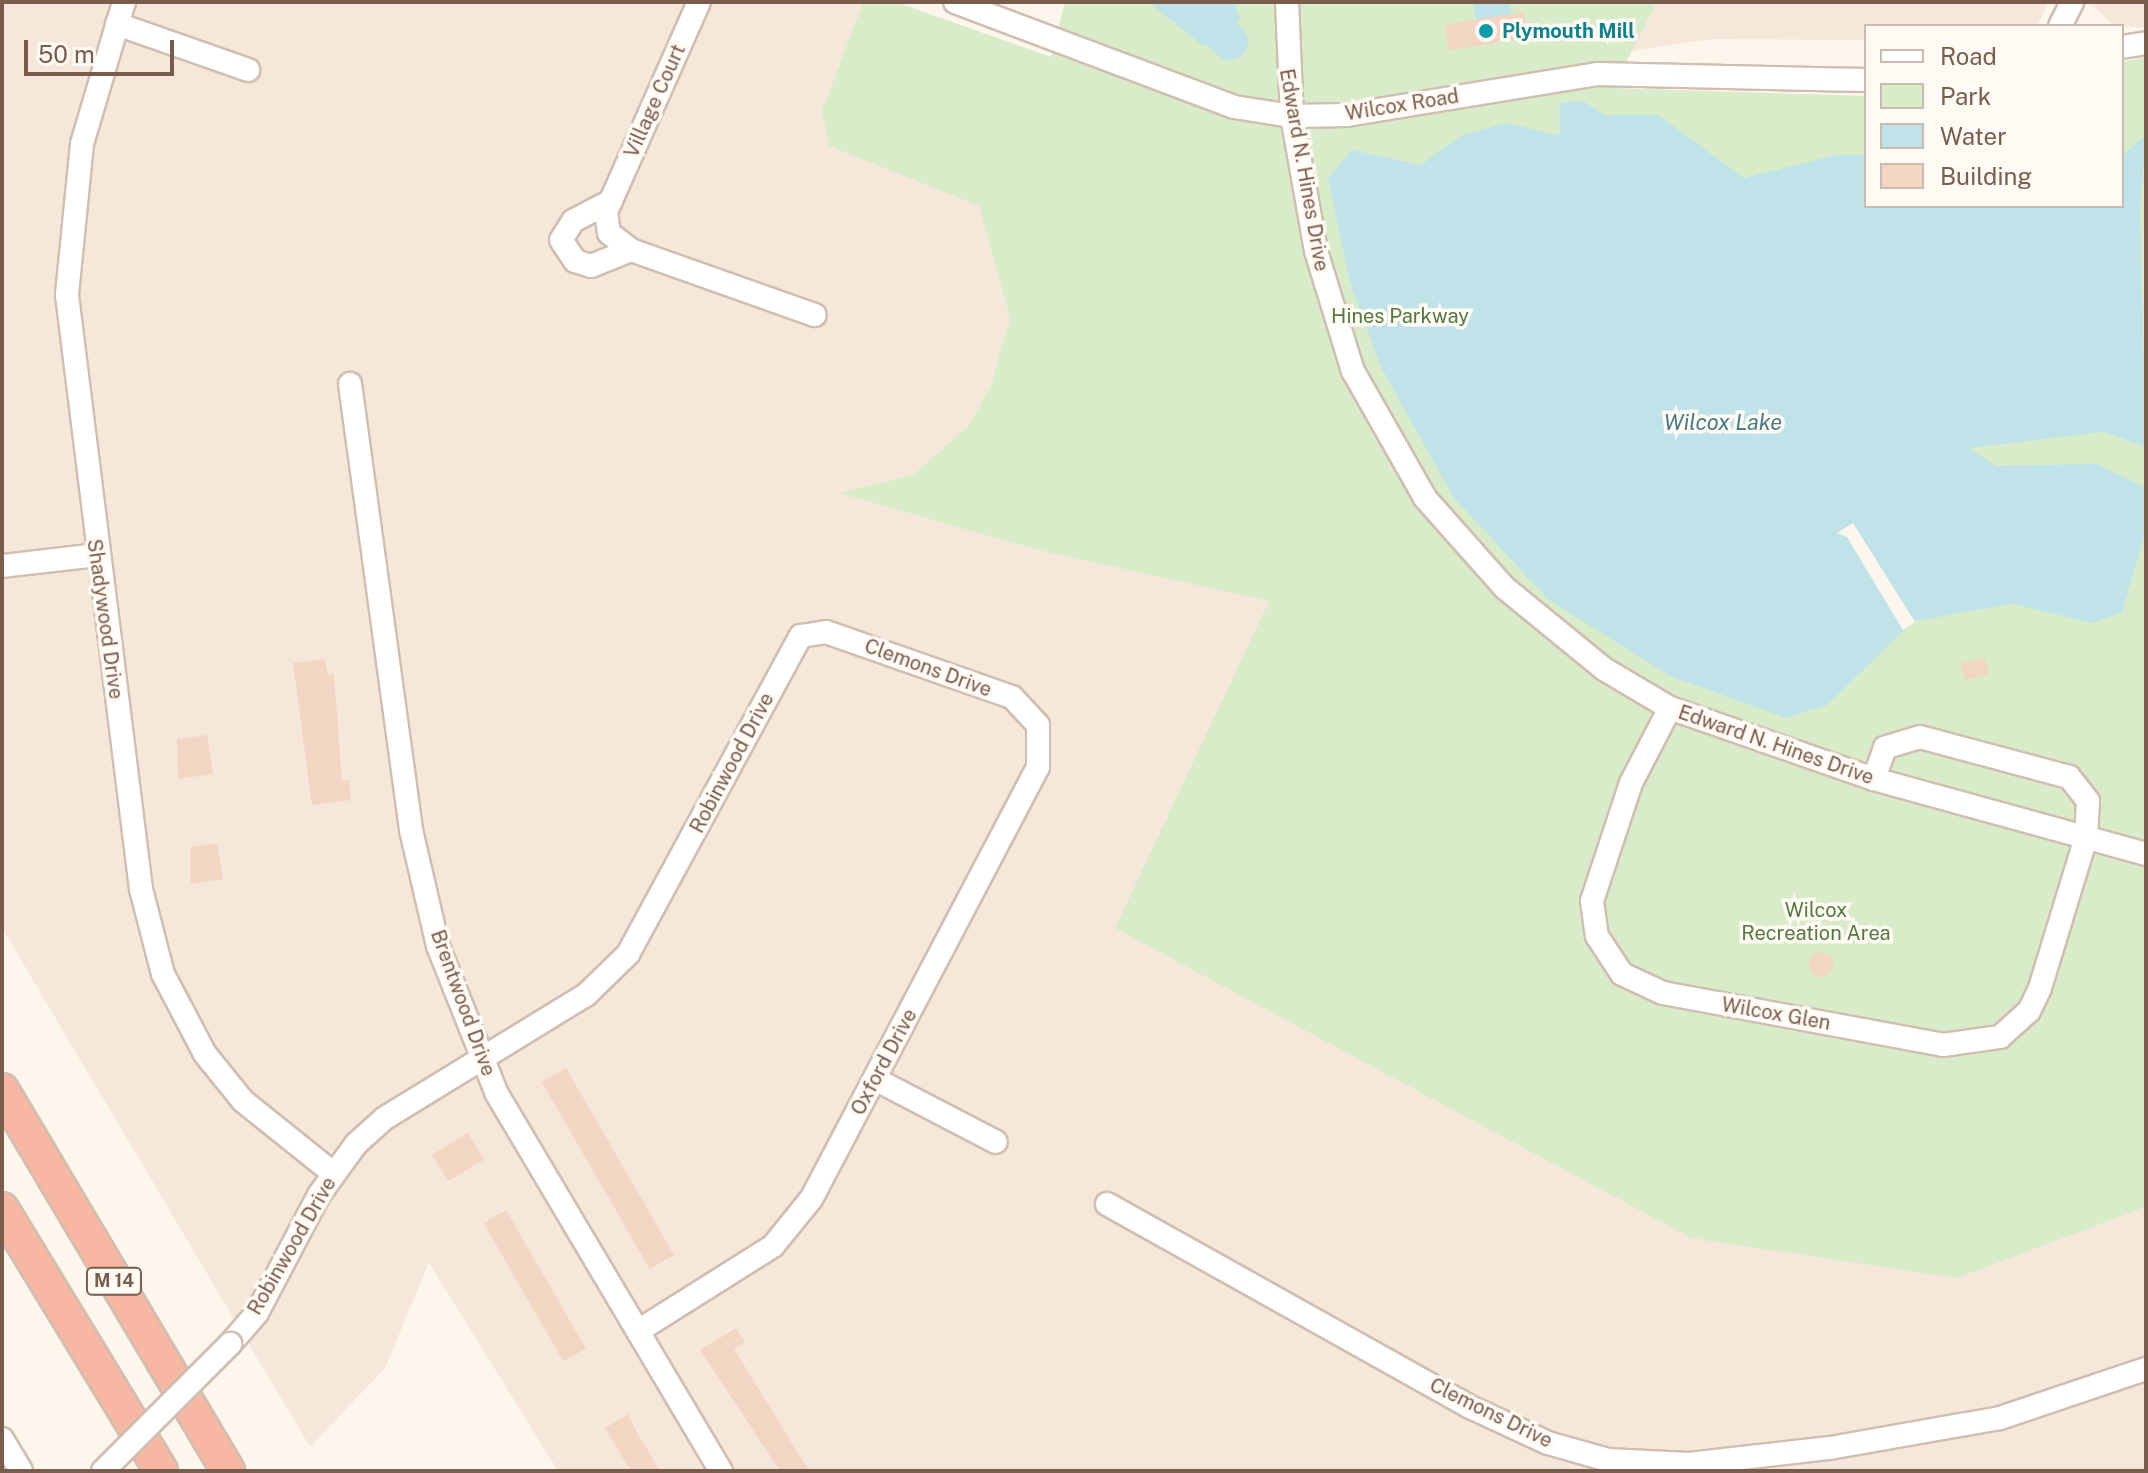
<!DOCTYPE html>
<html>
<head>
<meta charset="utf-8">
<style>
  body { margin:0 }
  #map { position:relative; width:2148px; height:1473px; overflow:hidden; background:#fdf6ec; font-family:"Public Sans",sans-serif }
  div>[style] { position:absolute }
  .residential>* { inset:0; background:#f5e8da }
  .green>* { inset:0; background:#d8ecc9 }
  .water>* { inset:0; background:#bfe3e8 }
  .pier>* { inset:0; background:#fdf6ec }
  .river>* { height:36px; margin:-18px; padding:0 18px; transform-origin:18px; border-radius:18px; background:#bfe3e8 }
  .building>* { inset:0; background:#f3d5c3; transform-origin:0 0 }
  .roads { filter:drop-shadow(2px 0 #d1beb0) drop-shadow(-2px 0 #d1beb0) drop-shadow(0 2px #d1beb0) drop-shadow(0 -2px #d1beb0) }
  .minor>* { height:22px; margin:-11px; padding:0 11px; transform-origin:11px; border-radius:11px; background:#fff }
  .highway>* { height:32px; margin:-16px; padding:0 16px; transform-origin:16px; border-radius:16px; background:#f7b7a3 }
  .bridges { filter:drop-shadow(2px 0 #d1beb0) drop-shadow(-2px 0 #d1beb0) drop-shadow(0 2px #d1beb0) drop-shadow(0 -2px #d1beb0) }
  .minor-bridge>* { height:22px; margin:-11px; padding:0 11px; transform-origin:11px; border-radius:11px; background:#fff }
  .dots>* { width:22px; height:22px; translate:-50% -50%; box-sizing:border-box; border:4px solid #fffaf3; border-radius:50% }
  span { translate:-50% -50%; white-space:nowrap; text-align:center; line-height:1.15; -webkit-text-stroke:7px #fffaf3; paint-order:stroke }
  .shield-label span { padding:2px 6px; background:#fffaf3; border:2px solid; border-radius:6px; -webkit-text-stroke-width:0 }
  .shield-label { font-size:18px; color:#7a5c4d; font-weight:700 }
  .culture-label { font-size:20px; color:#0d838f; font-weight:700 }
  .left { translate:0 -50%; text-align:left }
  .street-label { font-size:20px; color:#7a5c4d }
  .park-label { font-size:20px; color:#537a41 }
  .water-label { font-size:22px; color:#437c86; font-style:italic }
  .frame { position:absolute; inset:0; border:4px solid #7a5c4d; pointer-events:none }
  .legend { position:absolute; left:1864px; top:24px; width:260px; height:184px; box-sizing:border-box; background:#fffaf3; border:2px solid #cabbb1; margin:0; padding:10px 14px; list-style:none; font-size:24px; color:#7a5c4d }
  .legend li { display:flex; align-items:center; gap:16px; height:40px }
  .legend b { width:40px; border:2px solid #cabbb1 }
  .scale { position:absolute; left:24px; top:40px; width:150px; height:36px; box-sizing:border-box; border:4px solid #7a5c4d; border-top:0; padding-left:10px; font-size:24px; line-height:28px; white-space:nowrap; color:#7a5c4d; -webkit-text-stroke:6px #fffaf3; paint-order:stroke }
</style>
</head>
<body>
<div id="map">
  <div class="residential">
    <div style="clip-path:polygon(2px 2px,863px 2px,822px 111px,829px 146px,979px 206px,1010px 318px,990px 388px,968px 426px,913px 475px,840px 493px,1042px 551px,1270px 601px,1116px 928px,1482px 1125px,1956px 1278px,2146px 1207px,2146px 1471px,558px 1471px,429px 1263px,385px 1368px,310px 1447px,2px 928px)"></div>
    <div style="clip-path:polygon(1657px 2px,2049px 2px,2038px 24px,2028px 26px,1866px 26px,1866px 40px,1713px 39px,1631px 51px)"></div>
    <div style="clip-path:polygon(2146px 2px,2146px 27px,2139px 28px,2112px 24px,2091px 4px)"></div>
  </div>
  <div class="green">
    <div style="clip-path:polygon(863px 2px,896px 2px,1051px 57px,1065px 2px,1657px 2px,1613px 88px,1866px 96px,1866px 206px,2122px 206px,2122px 62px,2146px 57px,2146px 1207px,1957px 1278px,1691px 1238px,1115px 928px,1269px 601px,1042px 551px,839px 493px,913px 475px,968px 426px,990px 388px,1010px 318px,979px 206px,829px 146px,822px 111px)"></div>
  </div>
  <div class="water">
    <div style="clip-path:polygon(1149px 2px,1234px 2px,1240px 18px,1217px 48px,1202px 45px)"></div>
    <div style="clip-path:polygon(1583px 101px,1605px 115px,1658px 115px,1744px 178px,1837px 155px,1866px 155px,1866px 206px,2122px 206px,2122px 156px,2146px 134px,2140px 210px,2146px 447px,2104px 432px,1969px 448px,1996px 466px,2097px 464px,2146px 488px,2146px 528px,2122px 613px,2092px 623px,2013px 604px,1914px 621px,1827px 705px,1786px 718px,1670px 676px,1548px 599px,1454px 498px,1381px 367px,1350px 282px,1328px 178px,1352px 150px,1420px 165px,1463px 135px,1506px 123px,1560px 136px,1560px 103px)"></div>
  </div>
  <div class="pier">
    <div style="clip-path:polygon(1853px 523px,1915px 622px,1903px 630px,1847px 537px,1837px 533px)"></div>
  </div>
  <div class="river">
    <div style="left:1192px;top:2px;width:55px;rotate:46.5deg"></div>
    <div style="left:1491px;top:2px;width:12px;rotate:81deg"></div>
  </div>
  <div class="building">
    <div style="left:1524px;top:12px;width:26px;height:80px;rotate:81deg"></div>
    <div style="left:1985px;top:658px;width:17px;height:25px;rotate:77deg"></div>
    <div style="clip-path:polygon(325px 659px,328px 675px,334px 674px,342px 781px,349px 780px,351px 800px,312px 805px,293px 663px)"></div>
    <div style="clip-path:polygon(207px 735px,213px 774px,178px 779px,177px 739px)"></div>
    <div style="clip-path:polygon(217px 843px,223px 879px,191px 884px,191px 847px)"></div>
    <div style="clip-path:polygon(1816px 952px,1830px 955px,1835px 966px,1824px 978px,1812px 974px,1808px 963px)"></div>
    <div style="left:566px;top:1068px;width:216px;height:28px;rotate:60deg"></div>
    <div style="left:468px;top:1133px;width:31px;height:42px;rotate:59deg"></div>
    <div style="left:506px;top:1210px;width:160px;height:26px;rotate:60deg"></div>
    <div style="clip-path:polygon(736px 1328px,745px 1342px,734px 1349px,809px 1471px,780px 1471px,700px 1350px)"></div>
    <div style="clip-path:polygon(628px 1414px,635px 1429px,660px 1471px,631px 1471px,605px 1428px)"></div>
  </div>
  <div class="roads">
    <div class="minor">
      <div style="left:124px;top:2px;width:148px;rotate:106.5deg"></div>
      <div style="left:82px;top:144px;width:152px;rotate:95.7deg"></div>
      <div style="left:67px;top:295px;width:599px;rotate:82.9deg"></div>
      <div style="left:141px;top:889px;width:88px;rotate:75.5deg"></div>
      <div style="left:163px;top:974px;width:90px;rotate:62.3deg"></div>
      <div style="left:205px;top:1054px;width:60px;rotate:51deg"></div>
      <div style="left:243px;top:1101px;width:115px;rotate:38.7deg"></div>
      <div style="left:699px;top:2px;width:230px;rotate:113.9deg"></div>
      <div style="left:606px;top:212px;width:21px;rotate:82deg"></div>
      <div style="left:609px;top:233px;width:28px;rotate:38deg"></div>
      <div style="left:631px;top:250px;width:195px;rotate:19.5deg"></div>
      <div style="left:955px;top:2px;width:298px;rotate:20.6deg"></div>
      <div style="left:1234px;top:107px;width:59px;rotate:8.8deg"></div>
      <div style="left:1292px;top:116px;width:55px;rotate:-1deg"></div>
      <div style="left:1347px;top:115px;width:253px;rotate:-9.3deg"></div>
      <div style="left:1597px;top:74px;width:269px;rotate:1.3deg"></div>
      <div style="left:1287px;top:2px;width:114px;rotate:87.5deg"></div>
      <div style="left:1292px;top:116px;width:137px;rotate:79.9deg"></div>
      <div style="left:1316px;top:251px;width:126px;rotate:72.9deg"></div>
      <div style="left:1353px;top:371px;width:146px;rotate:60.4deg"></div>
      <div style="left:1425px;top:498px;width:120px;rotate:48.4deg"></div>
      <div style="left:1505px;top:588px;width:128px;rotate:39.3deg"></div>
      <div style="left:1604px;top:669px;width:77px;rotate:30.6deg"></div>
      <div style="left:1670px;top:708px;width:216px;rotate:19.2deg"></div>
      <div style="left:1874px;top:779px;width:282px;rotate:15.4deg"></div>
      <div style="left:117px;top:24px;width:139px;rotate:19.3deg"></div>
      <div style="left:2060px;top:26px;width:27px;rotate:-63deg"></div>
      <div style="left:2122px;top:47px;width:24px;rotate:-9deg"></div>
      <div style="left:611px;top:201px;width:43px;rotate:152.2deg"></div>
      <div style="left:573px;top:221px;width:22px;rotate:122deg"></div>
      <div style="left:561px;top:240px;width:25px;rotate:56deg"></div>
      <div style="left:575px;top:261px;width:17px;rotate:17deg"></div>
      <div style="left:591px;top:266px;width:43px;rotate:-21.8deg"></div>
      <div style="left:350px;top:384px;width:450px;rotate:82.2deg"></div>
      <div style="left:411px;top:830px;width:119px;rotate:76.9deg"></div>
      <div style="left:438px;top:946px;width:159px;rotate:68.3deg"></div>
      <div style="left:497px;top:1094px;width:439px;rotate:59.3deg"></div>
      <div style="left:2px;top:566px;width:96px;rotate:-6.6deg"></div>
      <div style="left:1670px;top:708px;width:85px;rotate:117.5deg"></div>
      <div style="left:1631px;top:783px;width:124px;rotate:108.3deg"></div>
      <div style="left:1592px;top:901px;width:35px;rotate:82deg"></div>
      <div style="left:1597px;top:936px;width:45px;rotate:56.7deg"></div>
      <div style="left:1622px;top:974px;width:45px;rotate:24.9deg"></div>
      <div style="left:1663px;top:993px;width:285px;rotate:10.5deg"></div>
      <div style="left:1943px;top:1045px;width:58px;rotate:-8deg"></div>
      <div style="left:2000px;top:1037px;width:39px;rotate:-42deg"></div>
      <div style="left:2029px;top:1011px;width:25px;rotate:-64deg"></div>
      <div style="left:2040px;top:988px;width:157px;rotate:-73deg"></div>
      <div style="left:2086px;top:838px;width:37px;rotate:-87deg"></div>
      <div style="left:2088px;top:801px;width:31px;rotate:-128deg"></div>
      <div style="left:2069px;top:777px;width:154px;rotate:-165deg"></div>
      <div style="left:1920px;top:737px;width:37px;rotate:163deg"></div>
      <div style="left:1885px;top:748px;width:33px;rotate:110deg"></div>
      <div style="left:875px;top:1079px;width:136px;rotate:27.5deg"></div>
      <div style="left:1107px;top:1204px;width:414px;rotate:29.2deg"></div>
      <div style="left:1468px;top:1406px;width:88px;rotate:24.8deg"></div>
      <div style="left:1548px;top:1443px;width:62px;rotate:15.8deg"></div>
      <div style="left:1608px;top:1460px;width:81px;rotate:2.8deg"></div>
      <div style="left:1689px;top:1464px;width:142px;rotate:-6.5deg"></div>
      <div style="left:1830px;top:1448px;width:173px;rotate:-10deg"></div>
      <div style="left:2000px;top:1418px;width:154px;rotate:-18.6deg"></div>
      <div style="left:230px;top:1344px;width:41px;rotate:-48.9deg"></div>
      <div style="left:257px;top:1313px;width:133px;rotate:-62.3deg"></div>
      <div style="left:319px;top:1195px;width:63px;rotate:-54deg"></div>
      <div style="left:356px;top:1144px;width:39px;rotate:-42deg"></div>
      <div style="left:385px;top:1118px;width:236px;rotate:-31.5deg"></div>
      <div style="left:586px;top:995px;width:59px;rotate:-44.3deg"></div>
      <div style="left:628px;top:954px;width:362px;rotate:-61.5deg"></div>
      <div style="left:801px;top:636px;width:25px;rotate:-9deg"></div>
      <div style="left:826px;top:632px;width:197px;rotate:19.3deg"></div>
      <div style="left:1012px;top:697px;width:38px;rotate:47deg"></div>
      <div style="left:1038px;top:725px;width:42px;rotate:90deg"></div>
      <div style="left:1038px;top:767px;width:488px;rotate:117.7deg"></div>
      <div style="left:811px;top:1199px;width:60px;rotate:129deg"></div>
      <div style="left:773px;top:1246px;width:160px;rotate:147.8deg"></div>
      <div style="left:2px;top:1439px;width:37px;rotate:59deg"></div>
    </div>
    <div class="highway">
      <div style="left:2px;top:1090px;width:443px;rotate:59.3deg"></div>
      <div style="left:2px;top:1209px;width:306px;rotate:58.7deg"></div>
    </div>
  </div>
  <div class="bridges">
    <div class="minor-bridge">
      <div style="left:103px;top:1471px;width:180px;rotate:-45deg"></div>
    </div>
  </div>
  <div class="dots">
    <div style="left:1486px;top:31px;background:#0f9aa8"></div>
  </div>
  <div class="shield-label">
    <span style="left:114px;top:1281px">M 14</span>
  </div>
  <div class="culture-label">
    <span class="left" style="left:1502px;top:31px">Plymouth Mill</span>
  </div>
  <div class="street-label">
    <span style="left:655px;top:101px;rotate:-66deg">Village Court</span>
    <span style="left:1402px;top:105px;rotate:-9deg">Wilcox Road</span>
    <span style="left:1304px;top:170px;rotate:80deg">Edward N. Hines Drive</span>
    <span style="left:105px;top:619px;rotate:82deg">Shadywood Drive</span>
    <span style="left:928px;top:668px;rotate:20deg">Clemons Drive</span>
    <span style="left:1776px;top:745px;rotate:19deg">Edward N. Hines Drive</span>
    <span style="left:732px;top:763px;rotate:-62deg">Robinwood Drive</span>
    <span style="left:463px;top:1003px;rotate:70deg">Brentwood Drive</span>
    <span style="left:1776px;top:1014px;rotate:10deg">Wilcox Glen</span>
    <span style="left:884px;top:1062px;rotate:-62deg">Oxford Drive</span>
    <span style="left:292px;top:1246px;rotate:-60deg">Robinwood Drive</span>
    <span style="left:1491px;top:1413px;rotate:26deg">Clemons Drive</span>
  </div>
  <div class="park-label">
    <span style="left:1400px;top:316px">Hines Parkway</span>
    <span style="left:1816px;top:922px">Wilcox<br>Recreation Area</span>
  </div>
  <div class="water-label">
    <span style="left:1723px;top:423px">Wilcox Lake</span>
  </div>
  <div class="frame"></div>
  <ul class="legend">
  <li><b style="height:10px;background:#fff"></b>Road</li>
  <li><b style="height:22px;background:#d8ecc9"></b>Park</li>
  <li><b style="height:22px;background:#bfe3e8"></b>Water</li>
  <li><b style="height:22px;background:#f3d5c3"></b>Building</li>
  </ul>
  <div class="scale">50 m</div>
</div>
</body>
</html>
